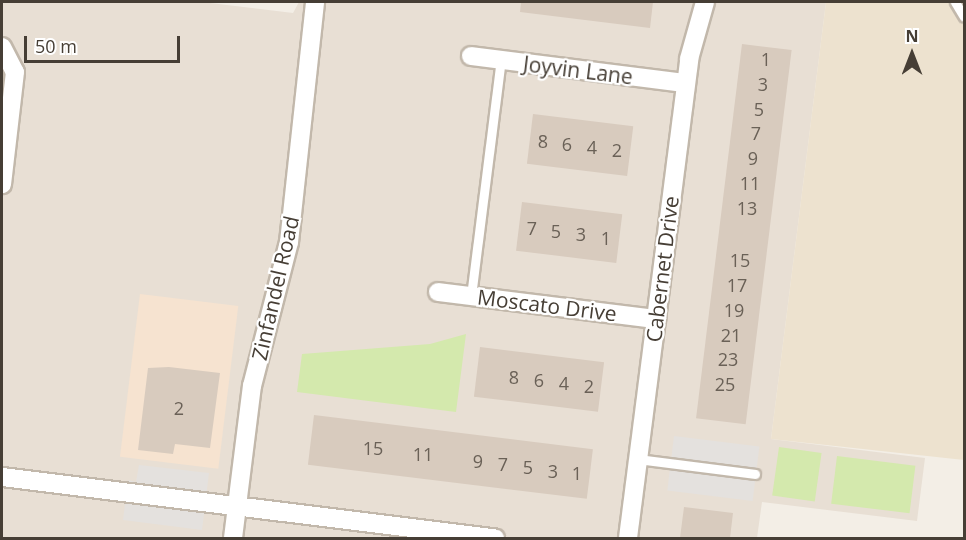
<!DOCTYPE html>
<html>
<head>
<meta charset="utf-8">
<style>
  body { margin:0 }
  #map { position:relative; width:966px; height:540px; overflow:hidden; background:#f3eee6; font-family:"Open Sans",sans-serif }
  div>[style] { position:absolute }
  .residential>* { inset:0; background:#e8dfd4 }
  .commercial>* { inset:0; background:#f6e3d0; transform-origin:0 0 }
  .education>* { inset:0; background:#ede2cf }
  .green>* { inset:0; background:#d4e9ad; transform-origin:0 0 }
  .parking>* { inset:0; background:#e4e1de; transform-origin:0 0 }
  .building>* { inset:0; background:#d8cbbe; transform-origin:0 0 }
  .roads { filter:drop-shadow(2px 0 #c2b8ab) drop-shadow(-2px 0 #c2b8ab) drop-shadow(0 2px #c2b8ab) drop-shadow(0 -2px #c2b8ab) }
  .lane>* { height:9px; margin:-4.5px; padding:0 4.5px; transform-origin:4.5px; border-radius:4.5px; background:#fff }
  .street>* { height:18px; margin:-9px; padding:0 9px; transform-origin:9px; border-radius:9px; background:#fff }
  span { translate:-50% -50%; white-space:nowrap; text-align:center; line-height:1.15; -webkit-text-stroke:4.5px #fff; paint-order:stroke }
  .number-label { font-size:18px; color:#6a6157 }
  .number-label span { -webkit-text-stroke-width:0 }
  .street-label { font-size:21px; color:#463e35 }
  .frame { position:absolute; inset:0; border:3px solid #463e35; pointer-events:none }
  .north { position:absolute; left:882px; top:24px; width:60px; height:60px; -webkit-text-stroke:4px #fff; paint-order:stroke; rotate:0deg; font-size:16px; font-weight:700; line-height:24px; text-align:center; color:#463e35 }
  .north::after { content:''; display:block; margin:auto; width:21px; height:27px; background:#463e35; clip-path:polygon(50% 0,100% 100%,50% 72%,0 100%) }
  .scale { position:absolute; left:24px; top:36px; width:156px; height:27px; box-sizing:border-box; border:3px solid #463e35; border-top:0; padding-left:8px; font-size:18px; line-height:21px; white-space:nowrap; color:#463e35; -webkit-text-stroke:4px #fff; paint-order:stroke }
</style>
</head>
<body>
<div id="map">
  <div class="residential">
    <div style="clip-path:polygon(2px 2px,202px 2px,293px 13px,299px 2px,826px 2px,771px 439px,925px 458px,917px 521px,762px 502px,757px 538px,2px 538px)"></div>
  </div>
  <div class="commercial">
    <div style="left:140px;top:294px;width:99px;height:164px;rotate:7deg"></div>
  </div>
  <div class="education">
    <div style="clip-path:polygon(826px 2px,964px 2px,964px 460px,771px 439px)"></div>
  </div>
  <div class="green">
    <div style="clip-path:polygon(466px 334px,456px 412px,297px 392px,302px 354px,430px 344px)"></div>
    <div style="left:779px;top:447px;width:43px;height:49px;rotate:8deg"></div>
    <div style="left:837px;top:456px;width:79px;height:48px;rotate:7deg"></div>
  </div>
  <div class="parking">
    <div style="left:674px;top:436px;width:86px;height:55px;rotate:7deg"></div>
    <div style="clip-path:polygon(139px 465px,209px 473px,202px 530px,123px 520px,128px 480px,136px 482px)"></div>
  </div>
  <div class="building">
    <div style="clip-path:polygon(521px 2px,653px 2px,650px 28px,520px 12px)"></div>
    <div style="left:742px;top:44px;width:50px;height:377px;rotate:7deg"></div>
    <div style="left:533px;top:114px;width:101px;height:50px;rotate:7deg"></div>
    <div style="left:522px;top:202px;width:101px;height:49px;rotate:7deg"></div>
    <div style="left:480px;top:347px;width:125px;height:50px;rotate:7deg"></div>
    <div style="clip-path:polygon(169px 367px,220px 373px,210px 448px,175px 444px,173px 454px,138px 450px,148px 368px)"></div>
    <div style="left:314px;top:415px;width:281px;height:50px;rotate:7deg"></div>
    <div style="clip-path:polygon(684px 507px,733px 513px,730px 538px,680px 538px)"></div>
  </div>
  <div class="roads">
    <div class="lane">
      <div style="left:955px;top:2px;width:17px;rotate:59deg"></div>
      <div style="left:471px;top:296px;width:238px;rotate:-82.8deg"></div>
      <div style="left:638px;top:459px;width:118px;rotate:7.3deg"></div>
    </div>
    <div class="street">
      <div style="left:2px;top:47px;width:28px;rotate:63deg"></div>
      <div style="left:15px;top:72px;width:113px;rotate:96.6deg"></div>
      <div style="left:471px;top:56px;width:216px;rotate:7.2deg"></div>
      <div style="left:438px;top:292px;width:220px;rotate:7.1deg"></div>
      <div style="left:2px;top:477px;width:497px;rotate:7.1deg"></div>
      <div style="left:233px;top:538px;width:153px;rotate:-82.9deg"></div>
      <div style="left:252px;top:386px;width:149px;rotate:-75.6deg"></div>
      <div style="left:289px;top:242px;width:241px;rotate:-83.8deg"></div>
      <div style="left:628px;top:538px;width:483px;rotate:-82.7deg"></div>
      <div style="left:689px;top:59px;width:59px;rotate:-74.3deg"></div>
    </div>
  </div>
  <div class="number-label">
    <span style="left:766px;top:59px">1</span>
    <span style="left:763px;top:84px">3</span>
    <span style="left:759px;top:109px">5</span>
    <span style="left:756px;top:133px">7</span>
    <span style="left:543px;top:141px">8</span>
    <span style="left:567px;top:144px">6</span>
    <span style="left:592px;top:147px">4</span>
    <span style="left:617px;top:150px">2</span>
    <span style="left:753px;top:158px">9</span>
    <span style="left:750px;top:183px">11</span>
    <span style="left:747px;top:208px">13</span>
    <span style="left:532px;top:228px">7</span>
    <span style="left:556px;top:231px">5</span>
    <span style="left:581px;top:234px">3</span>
    <span style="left:606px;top:238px">1</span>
    <span style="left:740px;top:260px">15</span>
    <span style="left:737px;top:285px">17</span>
    <span style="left:734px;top:310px">19</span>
    <span style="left:731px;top:335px">21</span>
    <span style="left:728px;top:359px">23</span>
    <span style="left:514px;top:377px">8</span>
    <span style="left:539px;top:380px">6</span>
    <span style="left:564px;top:383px">4</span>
    <span style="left:725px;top:384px">25</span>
    <span style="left:589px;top:386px">2</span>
    <span style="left:179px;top:408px">2</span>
    <span style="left:373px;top:448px">15</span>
    <span style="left:423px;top:454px">11</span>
    <span style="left:478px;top:461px">9</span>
    <span style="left:503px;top:464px">7</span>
    <span style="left:528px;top:467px">5</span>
    <span style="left:553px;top:471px">3</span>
    <span style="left:577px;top:473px">1</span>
  </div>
  <div class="street-label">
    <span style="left:578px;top:70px;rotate:7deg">Joyvin Lane</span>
    <span style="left:662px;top:269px;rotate:-83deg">Cabernet Drive</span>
    <span style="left:275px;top:288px;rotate:-77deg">Zinfandel Road</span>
    <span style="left:547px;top:305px;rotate:7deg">Moscato Drive</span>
  </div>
  <div class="frame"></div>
  <div class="north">N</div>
  <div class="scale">50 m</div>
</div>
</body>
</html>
